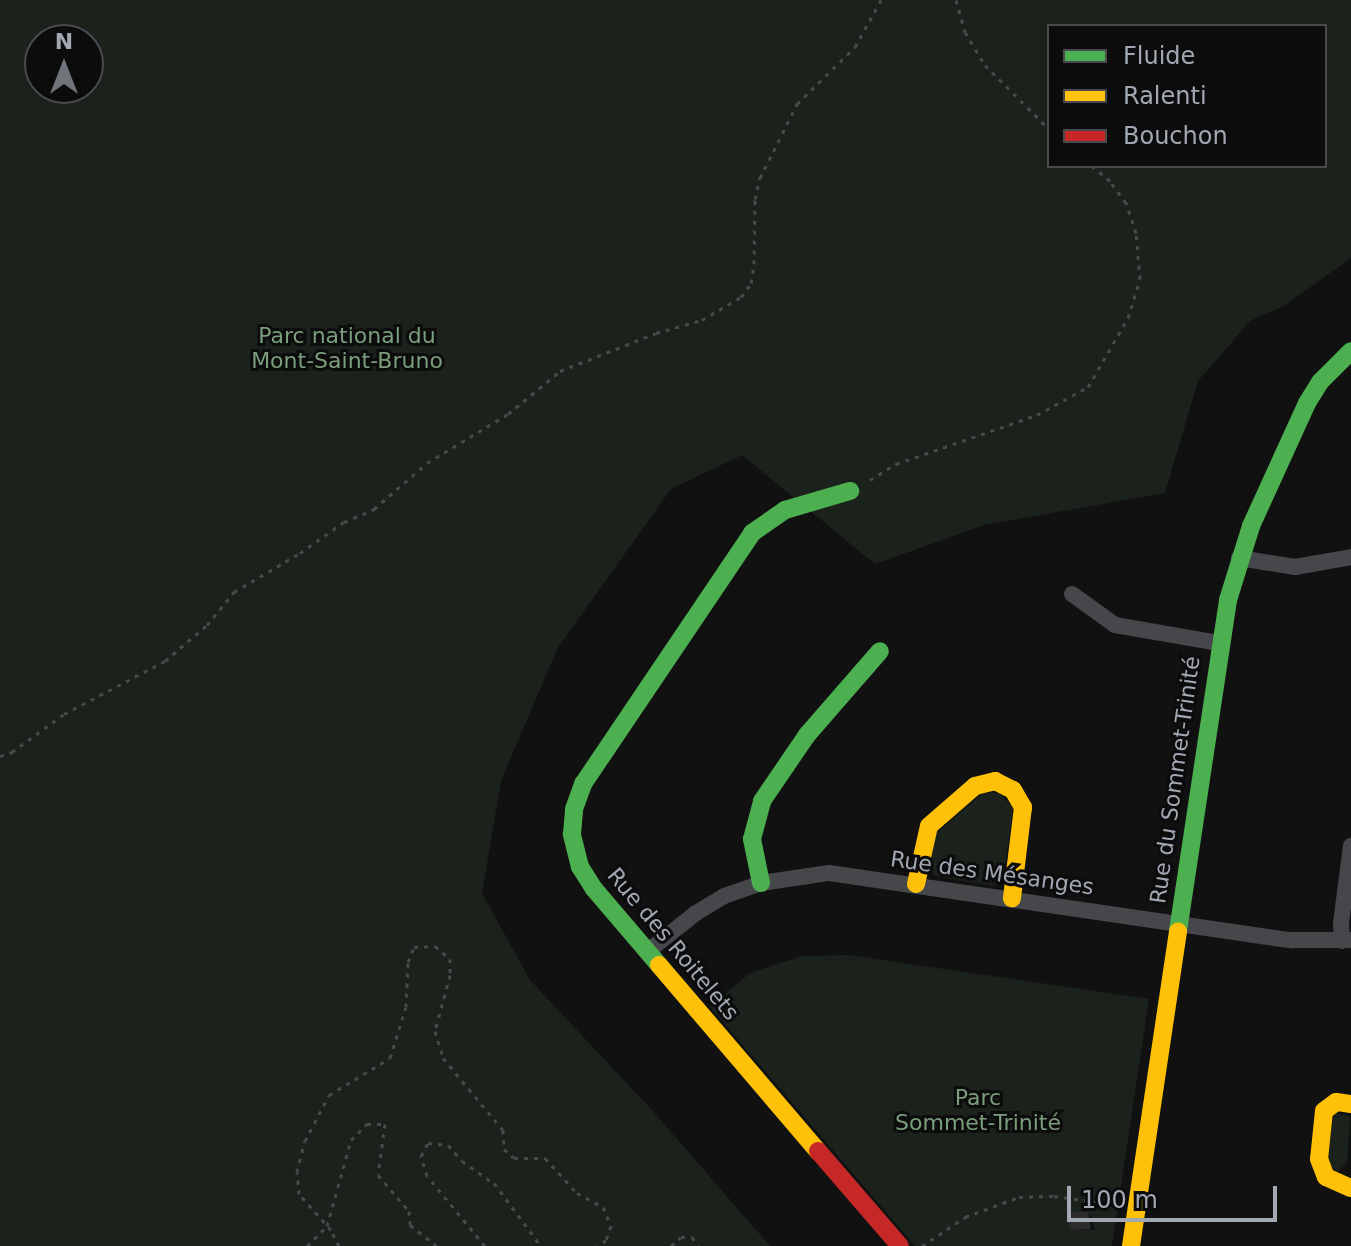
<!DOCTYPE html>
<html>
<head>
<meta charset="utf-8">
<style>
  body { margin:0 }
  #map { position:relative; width:1351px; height:1246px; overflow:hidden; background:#111112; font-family:"DejaVu Sans",sans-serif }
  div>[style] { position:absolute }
  .green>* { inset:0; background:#1b221c }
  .shadow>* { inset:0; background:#0007 }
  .building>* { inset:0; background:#2c2c2d }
  .path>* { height:3px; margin-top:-1.5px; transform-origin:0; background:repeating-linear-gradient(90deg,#47494c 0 4px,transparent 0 10px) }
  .street>* { height:16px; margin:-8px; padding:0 8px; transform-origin:8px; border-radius:8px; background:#46474a }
  .fast>* { height:18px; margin:-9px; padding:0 9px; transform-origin:9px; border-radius:9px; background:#4caf50 }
  .slow>* { height:18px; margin:-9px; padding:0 9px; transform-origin:9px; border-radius:9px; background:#ffc107 }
  .jam>* { height:18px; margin:-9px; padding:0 9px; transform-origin:9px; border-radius:9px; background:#c62828 }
  span { translate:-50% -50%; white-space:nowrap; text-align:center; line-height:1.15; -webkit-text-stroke:6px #0c0c0d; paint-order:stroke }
  .park-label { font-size:22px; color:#7a9d7b }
  .street-label { font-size:22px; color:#a2a8b2 }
  .legend { position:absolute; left:1047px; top:24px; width:280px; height:144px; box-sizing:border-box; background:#0c0c0d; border:2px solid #484a4f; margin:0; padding:10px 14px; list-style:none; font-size:24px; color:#a2a8b2 }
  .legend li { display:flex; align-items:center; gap:16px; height:40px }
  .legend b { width:40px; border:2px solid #484a4f }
  .north { position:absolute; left:24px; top:24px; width:80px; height:80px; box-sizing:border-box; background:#0c0c0d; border:2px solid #484a4f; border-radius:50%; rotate:0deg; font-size:22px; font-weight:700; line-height:32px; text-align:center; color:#a2a8b2 }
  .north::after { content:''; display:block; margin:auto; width:28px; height:36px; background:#6f737a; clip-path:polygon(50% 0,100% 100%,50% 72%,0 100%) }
  .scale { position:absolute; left:1067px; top:1186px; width:210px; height:36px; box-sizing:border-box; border:4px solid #a2a8b2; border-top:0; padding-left:10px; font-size:24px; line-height:28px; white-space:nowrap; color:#a2a8b2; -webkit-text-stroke:6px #0c0c0d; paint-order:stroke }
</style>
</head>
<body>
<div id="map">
  <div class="green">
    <div style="clip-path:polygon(evenodd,0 0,1351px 0,1351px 258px,1284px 306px,1250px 321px,1198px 381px,1165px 493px,984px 525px,875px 564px,742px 455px,671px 489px,557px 649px,501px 781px,482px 893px,530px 980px,651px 1109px,770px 1246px,0 1246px,0 0,1049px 26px,1325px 26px,1325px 166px,1049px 166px,1049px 26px,0 0,40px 40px,88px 40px,88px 88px,40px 88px,40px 40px)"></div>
    <div style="clip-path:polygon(983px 793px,1000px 793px,1013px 808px,1003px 882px,993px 886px,935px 876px,930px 871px,934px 835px)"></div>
    <div style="clip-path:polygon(849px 955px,1149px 999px,1112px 1246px,915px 1246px,710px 1007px,750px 973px,802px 956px)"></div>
    <div style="clip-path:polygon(1334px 1113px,1349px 1116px,1350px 1119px,1347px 1163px,1337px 1172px,1327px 1161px)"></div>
  </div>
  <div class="shadow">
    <div style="clip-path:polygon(1088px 1214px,1092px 1216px,1095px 1230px,1072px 1229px)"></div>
  </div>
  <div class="building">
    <div style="clip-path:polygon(1067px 1212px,1088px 1212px,1091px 1229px,1070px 1230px)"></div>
  </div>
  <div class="path">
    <div style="left:956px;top:0;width:33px;rotate:74deg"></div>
    <div style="left:965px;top:32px;width:39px;rotate:59deg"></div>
    <div style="left:985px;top:65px;width:91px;rotate:45deg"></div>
    <div style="left:870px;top:480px;width:31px;rotate:-32deg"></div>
    <div style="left:896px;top:464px;width:149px;rotate:-19.2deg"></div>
    <div style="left:1037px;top:415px;width:58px;rotate:-28.8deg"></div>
    <div style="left:1088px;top:387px;width:80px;rotate:-59.9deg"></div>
    <div style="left:1128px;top:318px;width:41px;rotate:-72.9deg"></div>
    <div style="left:1140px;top:279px;width:46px;rotate:-95deg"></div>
    <div style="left:1136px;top:233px;width:32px;rotate:-108deg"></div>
    <div style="left:1126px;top:203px;width:27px;rotate:-126deg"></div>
    <div style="left:1110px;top:181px;width:23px;rotate:-140deg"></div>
    <div style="left:0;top:756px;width:13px;rotate:-18deg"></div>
    <div style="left:12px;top:752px;width:64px;rotate:-36.2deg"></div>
    <div style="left:64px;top:714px;width:114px;rotate:-27.7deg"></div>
    <div style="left:165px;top:661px;width:55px;rotate:-40.6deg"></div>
    <div style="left:207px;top:625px;width:43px;rotate:-50.7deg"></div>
    <div style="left:234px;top:592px;width:77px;rotate:-30.6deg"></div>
    <div style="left:300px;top:553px;width:54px;rotate:-35.2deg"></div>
    <div style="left:344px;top:522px;width:33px;rotate:-23deg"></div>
    <div style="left:374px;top:509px;width:70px;rotate:-41deg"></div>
    <div style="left:427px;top:463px;width:95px;rotate:-31.2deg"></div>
    <div style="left:508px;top:414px;width:67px;rotate:-39.6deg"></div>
    <div style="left:560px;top:371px;width:103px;rotate:-21.6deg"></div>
    <div style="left:656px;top:333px;width:48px;rotate:-15.8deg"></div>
    <div style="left:702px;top:320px;width:45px;rotate:-30.5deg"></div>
    <div style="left:741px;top:297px;width:17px;rotate:-54deg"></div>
    <div style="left:751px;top:283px;width:19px;rotate:-81deg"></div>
    <div style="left:754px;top:264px;width:65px;rotate:-89.1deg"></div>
    <div style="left:755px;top:199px;width:22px;rotate:-77deg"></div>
    <div style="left:760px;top:178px;width:83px;rotate:-63.4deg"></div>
    <div style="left:797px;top:104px;width:81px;rotate:-44.5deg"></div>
    <div style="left:855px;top:47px;width:54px;rotate:-61deg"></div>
    <div style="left:307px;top:1246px;width:28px;rotate:-45deg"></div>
    <div style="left:327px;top:1226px;width:89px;rotate:-74.4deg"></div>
    <div style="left:351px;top:1140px;width:23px;rotate:-45deg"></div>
    <div style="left:367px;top:1124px;width:18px"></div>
    <div style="left:385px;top:1124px;width:51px;rotate:97.8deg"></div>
    <div style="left:378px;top:1175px;width:48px;rotate:49.3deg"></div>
    <div style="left:409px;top:1211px;width:14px;rotate:86deg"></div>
    <div style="left:410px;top:1225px;width:34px;rotate:38deg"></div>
    <div style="left:339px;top:1246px;width:18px;rotate:-117deg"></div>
    <div style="left:331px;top:1230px;width:48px;rotate:-131.6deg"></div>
    <div style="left:299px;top:1194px;width:22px;rotate:-95deg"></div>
    <div style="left:297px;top:1172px;width:32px;rotate:-76deg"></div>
    <div style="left:305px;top:1141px;width:52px;rotate:-62.4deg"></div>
    <div style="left:329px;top:1095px;width:71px;rotate:-31.2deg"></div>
    <div style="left:390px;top:1058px;width:53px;rotate:-72.6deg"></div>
    <div style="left:406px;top:1007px;width:45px;rotate:-87.5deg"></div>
    <div style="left:408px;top:962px;width:16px;rotate:-68deg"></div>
    <div style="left:414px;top:947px;width:21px;rotate:-3deg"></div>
    <div style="left:435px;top:946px;width:20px;rotate:41deg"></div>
    <div style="left:450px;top:959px;width:16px;rotate:90deg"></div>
    <div style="left:450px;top:975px;width:58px;rotate:105deg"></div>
    <div style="left:435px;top:1031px;width:28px;rotate:73deg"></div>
    <div style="left:443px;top:1058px;width:94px;rotate:50.2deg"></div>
    <div style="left:503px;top:1130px;width:19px;rotate:87deg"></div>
    <div style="left:504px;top:1149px;width:13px;rotate:42deg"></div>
    <div style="left:514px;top:1158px;width:31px"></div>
    <div style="left:545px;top:1158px;width:47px;rotate:47.6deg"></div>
    <div style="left:577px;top:1193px;width:30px;rotate:28deg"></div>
    <div style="left:603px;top:1207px;width:21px;rotate:67deg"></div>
    <div style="left:611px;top:1226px;width:15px;rotate:110deg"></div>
    <div style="left:606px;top:1240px;width:11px;rotate:146deg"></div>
    <div style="left:485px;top:1246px;width:91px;rotate:-129.6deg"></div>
    <div style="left:427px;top:1176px;width:21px;rotate:-107deg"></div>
    <div style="left:421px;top:1156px;width:15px;rotate:-62deg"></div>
    <div style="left:428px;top:1143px;width:20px;rotate:6deg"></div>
    <div style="left:448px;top:1145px;width:21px;rotate:49deg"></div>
    <div style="left:462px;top:1161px;width:39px;rotate:35deg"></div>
    <div style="left:494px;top:1183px;width:79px;rotate:53.3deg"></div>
    <div style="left:671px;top:1246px;width:13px;rotate:-42deg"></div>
    <div style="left:681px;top:1237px;width:11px"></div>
    <div style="left:692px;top:1237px;width:11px;rotate:56deg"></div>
    <div style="left:922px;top:1246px;width:52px;rotate:-34deg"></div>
    <div style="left:965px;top:1217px;width:58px;rotate:-20.3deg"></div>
    <div style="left:1019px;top:1197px;width:35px;rotate:-2deg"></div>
    <div style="left:1054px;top:1196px;width:64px;rotate:8.1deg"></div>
  </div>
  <div class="street">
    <div style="left:1239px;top:558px;width:57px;rotate:9.1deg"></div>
    <div style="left:1295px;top:567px;width:57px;rotate:-10.1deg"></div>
    <div style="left:1072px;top:594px;width:53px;rotate:35.8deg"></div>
    <div style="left:1115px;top:625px;width:106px;rotate:9.8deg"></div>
    <div style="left:1342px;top:941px;width:18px;rotate:-93deg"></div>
    <div style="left:1341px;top:923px;width:78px;rotate:-82.6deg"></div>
    <div style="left:647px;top:952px;width:63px;rotate:-38.5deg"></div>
    <div style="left:696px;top:913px;width:33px;rotate:-31deg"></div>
    <div style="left:724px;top:896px;width:39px;rotate:-19deg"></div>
    <div style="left:761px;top:883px;width:69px;rotate:-8.4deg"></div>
    <div style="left:829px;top:873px;width:467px;rotate:8.3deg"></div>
    <div style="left:1291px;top:940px;width:60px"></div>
  </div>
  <div class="fast">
    <div style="left:761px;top:883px;width:45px;rotate:-101.6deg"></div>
    <div style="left:752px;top:839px;width:39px;rotate:-75deg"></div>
    <div style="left:762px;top:801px;width:80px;rotate:-55.7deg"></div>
    <div style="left:807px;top:735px;width:111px;rotate:-49deg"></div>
    <div style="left:1178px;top:931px;width:335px;rotate:-81.4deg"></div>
    <div style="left:1228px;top:600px;width:77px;rotate:-72.7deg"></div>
    <div style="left:1251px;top:526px;width:135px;rotate:-65.5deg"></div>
    <div style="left:1307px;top:403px;width:26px;rotate:-58deg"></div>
    <div style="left:1321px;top:381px;width:42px;rotate:-45deg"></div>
    <div style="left:659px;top:965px;width:100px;rotate:-130.5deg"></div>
    <div style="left:594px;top:889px;width:26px;rotate:-122deg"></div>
    <div style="left:580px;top:867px;width:34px;rotate:-104deg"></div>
    <div style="left:572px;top:834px;width:25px;rotate:-85deg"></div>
    <div style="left:574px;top:809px;width:27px;rotate:-70deg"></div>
    <div style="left:583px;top:784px;width:303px;rotate:-56deg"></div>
    <div style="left:752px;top:533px;width:40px;rotate:-34.9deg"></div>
    <div style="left:785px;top:510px;width:68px;rotate:-16.3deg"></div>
  </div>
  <div class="slow">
    <div style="left:916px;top:884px;width:59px;rotate:-77.4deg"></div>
    <div style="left:929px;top:826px;width:61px;rotate:-41deg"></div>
    <div style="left:975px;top:786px;width:21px;rotate:-14deg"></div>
    <div style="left:995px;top:781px;width:20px;rotate:27deg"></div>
    <div style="left:1013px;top:790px;width:20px;rotate:60deg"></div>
    <div style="left:1023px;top:807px;width:92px;rotate:96.9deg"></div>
    <div style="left:659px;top:965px;width:245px;rotate:49.5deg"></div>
    <div style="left:1351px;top:1104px;width:15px;rotate:-172deg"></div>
    <div style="left:1336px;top:1102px;width:15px;rotate:143deg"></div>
    <div style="left:1324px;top:1111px;width:48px;rotate:95.9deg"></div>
    <div style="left:1319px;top:1159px;width:19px;rotate:69deg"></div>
    <div style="left:1326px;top:1177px;width:27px;rotate:24deg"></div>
    <div style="left:1131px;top:1246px;width:318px;rotate:-81.5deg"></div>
  </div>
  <div class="jam">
    <div style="left:818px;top:1151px;width:125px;rotate:49.2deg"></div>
  </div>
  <div class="park-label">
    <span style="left:347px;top:348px">Parc national du<br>Mont-Saint-Bruno</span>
    <span style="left:978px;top:1110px">Parc<br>Sommet-Trinité</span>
  </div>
  <div class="street-label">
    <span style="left:1175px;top:780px;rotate:-82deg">Rue du Sommet-Trinité</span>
    <span style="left:992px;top:873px;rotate:8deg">Rue des Mésanges</span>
    <span style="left:673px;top:944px;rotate:50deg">Rue des Roitelets</span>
  </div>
  <ul class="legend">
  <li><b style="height:10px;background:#4caf50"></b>Fluide</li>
  <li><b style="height:10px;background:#ffc107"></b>Ralenti</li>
  <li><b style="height:10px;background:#c62828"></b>Bouchon</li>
  </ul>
  <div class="north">N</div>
  <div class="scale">100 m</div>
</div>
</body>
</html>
